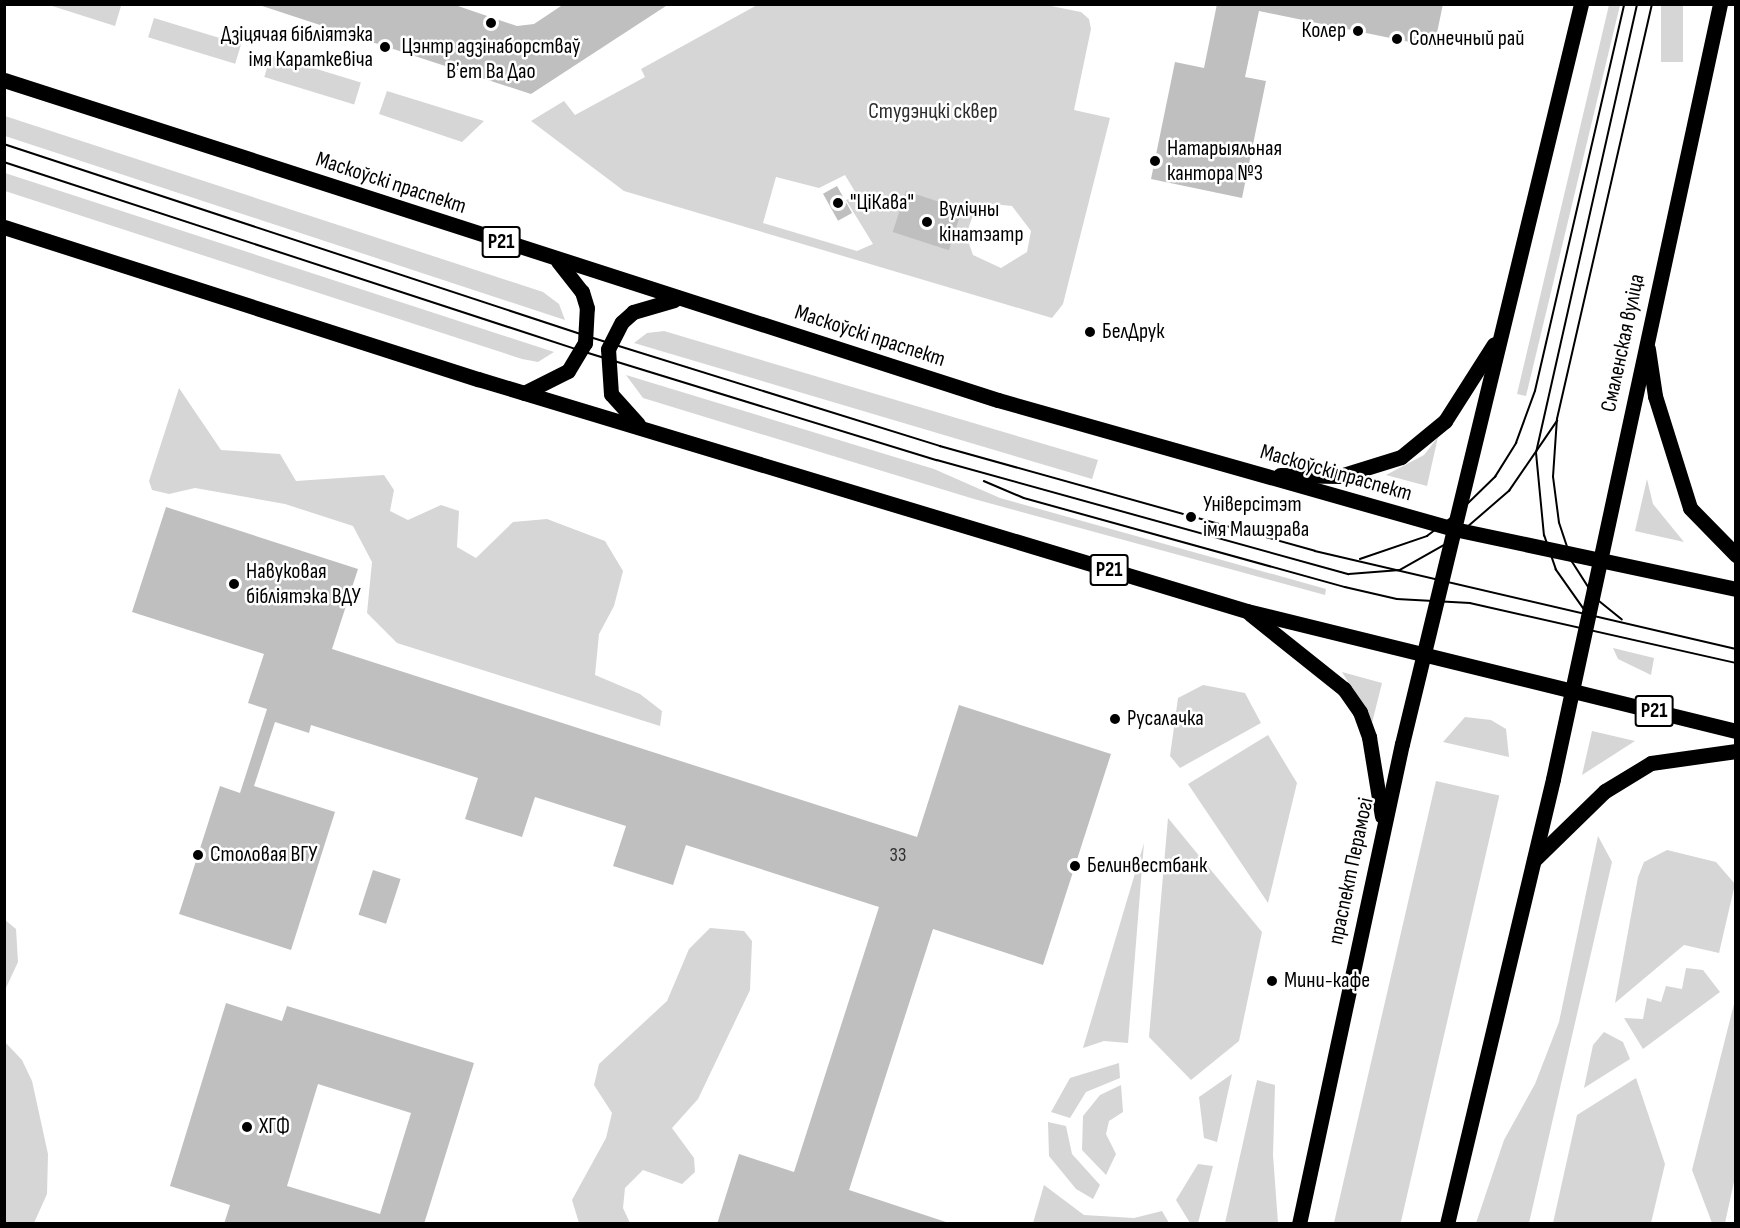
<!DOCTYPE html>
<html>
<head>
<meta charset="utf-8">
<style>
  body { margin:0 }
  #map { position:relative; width:1740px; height:1228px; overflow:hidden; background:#fff; font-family:"Sofia Sans Condensed",sans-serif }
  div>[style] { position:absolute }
  .green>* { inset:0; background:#d6d6d6; transform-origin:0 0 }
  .building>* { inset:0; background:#bfbfbf; transform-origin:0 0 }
  .primary>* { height:15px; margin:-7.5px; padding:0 7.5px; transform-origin:7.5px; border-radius:7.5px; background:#000 }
  .tram>* { height:1.5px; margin:-0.75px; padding:0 0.75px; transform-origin:0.75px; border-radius:0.75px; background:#000 }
  .dots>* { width:16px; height:16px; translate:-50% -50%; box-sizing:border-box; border:3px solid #fff; border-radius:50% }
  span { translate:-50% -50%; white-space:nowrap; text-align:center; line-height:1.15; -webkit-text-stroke:5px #fff; paint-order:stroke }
  .number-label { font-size:20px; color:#303030 }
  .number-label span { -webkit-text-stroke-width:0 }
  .shield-label span { padding:2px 4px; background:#fff; border:2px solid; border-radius:4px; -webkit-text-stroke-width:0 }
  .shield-label { font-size:21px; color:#000; font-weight:700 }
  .poi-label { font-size:22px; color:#000 }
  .right { translate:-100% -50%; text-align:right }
  .left { translate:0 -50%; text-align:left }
  .park-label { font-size:22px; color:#2d2d2d }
  .street-label { font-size:22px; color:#000 }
  .frame { position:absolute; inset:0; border:6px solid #000; pointer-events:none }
</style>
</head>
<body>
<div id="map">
  <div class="green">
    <div style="clip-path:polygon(evenodd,759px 4px,1041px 4px,1081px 12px,1089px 19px,1091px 29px,1074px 110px,1110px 118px,1063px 304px,1052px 318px,624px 191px,531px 121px,564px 101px,575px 115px,645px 77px,641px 69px,759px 4px,845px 175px,857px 195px,846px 200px,873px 244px,857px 251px,763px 223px,776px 177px,819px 188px,845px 175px,759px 4px,992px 204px,1012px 206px,1031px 231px,1027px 252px,1001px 268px,973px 255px,966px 235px,973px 215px,992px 204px)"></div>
    <div style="clip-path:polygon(116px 5px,121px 6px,115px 26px,49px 5px)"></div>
    <div style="clip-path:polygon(1609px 5px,1620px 5px,1526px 396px,1517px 394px)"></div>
    <div style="left:1661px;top:5px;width:22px;height:57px"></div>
    <div style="left:154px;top:18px;width:91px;height:20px;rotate:17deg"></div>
    <div style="left:271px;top:55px;width:94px;height:23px;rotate:17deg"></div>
    <div style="clip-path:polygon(387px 91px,484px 121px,462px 142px,379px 114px)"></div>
    <div style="clip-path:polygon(5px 116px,543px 292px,559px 304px,565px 320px,5px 136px)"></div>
    <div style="clip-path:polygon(5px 173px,554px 352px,538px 362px,522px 359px,5px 191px)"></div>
    <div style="clip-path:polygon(664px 331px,1098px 460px,1092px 479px,634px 343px,647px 333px)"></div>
    <div style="clip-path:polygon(626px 375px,934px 469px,1000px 498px,1326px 589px,1325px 595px,974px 499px,643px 398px)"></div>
    <div style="clip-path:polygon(179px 388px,221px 450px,280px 454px,296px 481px,384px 475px,394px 490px,390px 511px,408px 520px,441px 505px,459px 511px,457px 547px,476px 558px,513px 522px,547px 519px,605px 541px,623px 571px,614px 606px,599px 634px,595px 675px,640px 694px,662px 711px,660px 726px,397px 643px,367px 613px,372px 562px,353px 526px,285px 504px,195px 488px,169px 494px,152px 490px,149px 481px)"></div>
    <div style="clip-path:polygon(1438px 437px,1427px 486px,1386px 475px,1424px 455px)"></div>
    <div style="clip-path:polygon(1647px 479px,1653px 504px,1684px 542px,1635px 531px)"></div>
    <div style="clip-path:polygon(1613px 648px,1654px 658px,1651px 675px,1618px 659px)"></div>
    <div style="clip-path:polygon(1342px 672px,1382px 683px,1371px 727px,1361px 703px)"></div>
    <div style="clip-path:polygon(1203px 685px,1245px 693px,1261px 723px,1180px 768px,1170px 756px,1178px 698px)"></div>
    <div style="clip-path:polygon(1465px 717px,1491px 720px,1506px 729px,1509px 757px,1443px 742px)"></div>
    <div style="clip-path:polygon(1592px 731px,1635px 741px,1582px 775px)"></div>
    <div style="clip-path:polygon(1268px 735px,1297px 783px,1268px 903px,1188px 784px)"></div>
    <div style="left:1436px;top:781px;width:65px;height:454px;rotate:13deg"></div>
    <div style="clip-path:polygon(1168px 818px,1262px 932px,1239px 1041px,1191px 1080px,1149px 1037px)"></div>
    <div style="clip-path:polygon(1598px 836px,1612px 862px,1529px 1223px,1476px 1223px,1504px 1140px,1535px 1084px,1559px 1022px)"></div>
    <div style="clip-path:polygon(1144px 843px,1128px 1043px,1104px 1041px,1083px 1048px)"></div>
    <div style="clip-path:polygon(1667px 850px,1716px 862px,1735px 884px,1719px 953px,1684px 945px,1615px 1003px,1638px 877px,1644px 862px)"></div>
    <div style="clip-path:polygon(5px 920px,16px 929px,18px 962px,5px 990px)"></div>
    <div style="clip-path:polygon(710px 928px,744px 931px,752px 941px,750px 990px,698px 1099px,672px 1128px,694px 1158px,695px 1172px,682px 1184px,643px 1170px,625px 1188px,623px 1208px,630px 1223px,579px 1223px,572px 1200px,606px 1138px,612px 1113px,594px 1085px,599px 1064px,667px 1001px,689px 949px)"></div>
    <div style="clip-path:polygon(1686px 968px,1703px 970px,1720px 992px,1643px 1049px,1624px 1018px,1643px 1019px,1647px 998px,1661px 1002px,1666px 986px,1682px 989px)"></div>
    <div style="clip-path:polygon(1735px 1000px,1735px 1177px,1725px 1223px,1712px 1223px,1692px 1170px)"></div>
    <div style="clip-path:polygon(1604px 1032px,1623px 1042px,1630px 1059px,1584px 1088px,1593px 1045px)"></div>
    <div style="clip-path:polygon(4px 1041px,22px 1060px,32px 1081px,48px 1154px,47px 1194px,34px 1223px,5px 1223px)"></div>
    <div style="clip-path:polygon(1119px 1063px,1120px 1078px,1086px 1092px,1070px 1118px,1051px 1112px,1070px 1078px)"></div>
    <div style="clip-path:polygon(1232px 1074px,1217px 1142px,1204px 1138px,1199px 1097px)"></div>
    <div style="clip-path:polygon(1636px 1078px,1665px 1164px,1651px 1223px,1553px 1223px,1577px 1115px)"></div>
    <div style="clip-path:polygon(1257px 1080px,1275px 1085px,1273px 1155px,1278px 1223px,1225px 1223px)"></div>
    <div style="clip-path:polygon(1121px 1085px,1123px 1112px,1109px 1121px,1106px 1134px,1116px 1154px,1106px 1175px,1082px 1150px,1083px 1116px,1100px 1095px)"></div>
    <div style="clip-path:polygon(1048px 1122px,1066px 1126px,1072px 1154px,1100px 1185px,1093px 1199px,1076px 1189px,1049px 1156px)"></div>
    <div style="clip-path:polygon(1198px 1164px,1213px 1166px,1198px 1223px,1190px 1223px,1176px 1200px)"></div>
    <div style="clip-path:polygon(1044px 1185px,1084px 1215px,1134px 1218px,1162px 1211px,1169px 1223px,1033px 1223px)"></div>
  </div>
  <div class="building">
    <div style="clip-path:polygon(256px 4px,452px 4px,517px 26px,534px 24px,564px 4px,669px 4px,531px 94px)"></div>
    <div style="clip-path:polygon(1217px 4px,1443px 4px,1434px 47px,1259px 11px,1245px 77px,1266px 81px,1242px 198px,1151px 179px,1175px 62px,1204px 68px)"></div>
    <div style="left:837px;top:186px;width:31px;height:16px;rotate:61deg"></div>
    <div style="left:906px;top:191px;width:59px;height:43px;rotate:18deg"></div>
    <div style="clip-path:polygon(166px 507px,358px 569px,332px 649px,917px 837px,959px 705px,1111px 754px,1043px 965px,933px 929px,849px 1190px,952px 1224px,717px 1224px,739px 1154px,794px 1172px,879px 907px,686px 845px,673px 885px,613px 866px,626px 826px,535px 797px,522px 837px,465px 819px,478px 778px,311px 725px,309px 733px,275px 722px,254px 786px,335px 812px,291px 950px,179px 914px,220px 786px,240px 793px,267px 709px,248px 703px,264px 654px,132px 612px)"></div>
    <div style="left:373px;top:870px;width:29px;height:47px;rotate:18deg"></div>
    <div style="clip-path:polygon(evenodd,226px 1003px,282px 1021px,287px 1006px,474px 1063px,424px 1224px,224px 1224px,230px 1205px,170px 1186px,226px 1003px,318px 1084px,411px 1113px,380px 1214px,287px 1186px,318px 1084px)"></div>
  </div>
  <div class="primary">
    <div style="left:4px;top:80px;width:1044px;rotate:17.85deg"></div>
    <div style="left:998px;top:400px;width:474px;rotate:15.8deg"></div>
    <div style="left:1454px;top:529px;width:288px;rotate:12deg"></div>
    <div style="left:4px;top:227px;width:498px;rotate:17.8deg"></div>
    <div style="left:478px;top:379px;width:803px;rotate:16.79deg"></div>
    <div style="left:1247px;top:611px;width:504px;rotate:13.79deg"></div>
    <div style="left:1648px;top:349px;width:48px;rotate:81.5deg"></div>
    <div style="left:1655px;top:396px;width:117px;rotate:72.6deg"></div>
    <div style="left:1690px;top:508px;width:66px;rotate:45.6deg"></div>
    <div style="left:524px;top:393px;width:49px;rotate:-26.6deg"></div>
    <div style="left:568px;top:371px;width:33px;rotate:-59deg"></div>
    <div style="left:585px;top:343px;width:35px;rotate:-87deg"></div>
    <div style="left:587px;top:308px;width:17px;rotate:-107deg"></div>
    <div style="left:582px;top:292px;width:39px;rotate:-128deg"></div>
    <div style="left:638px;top:424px;width:40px;rotate:-132deg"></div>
    <div style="left:611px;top:394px;width:45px;rotate:-93.8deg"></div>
    <div style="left:608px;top:349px;width:30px;rotate:-63deg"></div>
    <div style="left:622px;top:322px;width:15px;rotate:-42deg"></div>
    <div style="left:633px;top:312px;width:43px;rotate:-16.3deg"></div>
    <div style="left:1280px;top:475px;width:60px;rotate:1deg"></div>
    <div style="left:1340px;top:476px;width:64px;rotate:-17.3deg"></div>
    <div style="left:1401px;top:457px;width:57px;rotate:-39.3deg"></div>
    <div style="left:1445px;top:421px;width:91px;rotate:-57.5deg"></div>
    <div style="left:1250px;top:614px;width:120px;rotate:38.6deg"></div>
    <div style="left:1344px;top:689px;width:28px;rotate:55deg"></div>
    <div style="left:1360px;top:712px;width:27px;rotate:70deg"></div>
    <div style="left:1369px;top:737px;width:80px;rotate:80.7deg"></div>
    <div style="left:1534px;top:860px;width:99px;rotate:-44.2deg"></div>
    <div style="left:1605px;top:791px;width:54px;rotate:-31.3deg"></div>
    <div style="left:1651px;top:763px;width:86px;rotate:-8deg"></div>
    <div style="left:1299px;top:1224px;width:491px;rotate:-77.9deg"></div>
    <div style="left:1402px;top:744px;width:761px;rotate:-76.4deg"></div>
    <div style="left:1447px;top:1224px;width:457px;rotate:-76.6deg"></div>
    <div style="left:1553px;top:779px;width:793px;rotate:-77.84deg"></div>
  </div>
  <div class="tram">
    <div style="left:4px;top:144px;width:614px;rotate:18.23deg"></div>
    <div style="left:587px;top:336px;width:370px;rotate:17.3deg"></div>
    <div style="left:940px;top:446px;width:389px;rotate:15.6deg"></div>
    <div style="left:1315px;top:551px;width:432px;rotate:13.1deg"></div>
    <div style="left:4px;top:162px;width:608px;rotate:18.11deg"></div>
    <div style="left:582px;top:351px;width:371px;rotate:17.1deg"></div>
    <div style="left:937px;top:460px;width:427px;rotate:15.5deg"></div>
    <div style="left:1349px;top:574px;width:51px;rotate:-4.5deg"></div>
    <div style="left:1400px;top:570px;width:59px;rotate:-29.6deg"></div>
    <div style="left:1451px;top:541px;width:77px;rotate:-40.8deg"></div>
    <div style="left:1509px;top:491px;width:85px;rotate:-55.6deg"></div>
    <div style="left:984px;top:481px;width:43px;rotate:23deg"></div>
    <div style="left:1024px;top:498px;width:333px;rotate:15.5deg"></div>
    <div style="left:1345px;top:587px;width:53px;rotate:13deg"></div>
    <div style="left:1397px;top:599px;width:73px;rotate:3.1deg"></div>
    <div style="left:1470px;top:603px;width:273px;rotate:12.7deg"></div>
    <div style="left:1360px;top:559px;width:71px;rotate:-18.9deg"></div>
    <div style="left:1427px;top:536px;width:39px;rotate:-37deg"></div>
    <div style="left:1458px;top:513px;width:52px;rotate:-44.2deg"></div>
    <div style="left:1495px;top:477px;width:40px;rotate:-58deg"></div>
    <div style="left:1516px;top:443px;width:55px;rotate:-69.9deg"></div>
    <div style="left:1535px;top:391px;width:397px;rotate:-77deg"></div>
    <div style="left:1587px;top:614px;width:54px;rotate:-125.2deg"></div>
    <div style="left:1556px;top:570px;width:36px;rotate:-109deg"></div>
    <div style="left:1544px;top:536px;width:83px;rotate:-95.5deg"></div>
    <div style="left:1536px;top:453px;width:460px;rotate:-77.3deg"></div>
    <div style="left:1622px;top:620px;width:35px;rotate:-141deg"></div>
    <div style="left:1595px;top:598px;width:43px;rotate:-122.6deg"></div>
    <div style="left:1572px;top:562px;width:41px;rotate:-108.4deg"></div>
    <div style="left:1559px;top:523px;width:46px;rotate:-97.4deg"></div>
    <div style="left:1553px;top:477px;width:58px;rotate:-86.1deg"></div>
    <div style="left:1557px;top:419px;width:426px;rotate:-77.1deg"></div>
  </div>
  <div class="dots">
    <div style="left:491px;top:23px;background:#000"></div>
    <div style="left:1358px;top:31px;background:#000"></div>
    <div style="left:1397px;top:39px;background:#000"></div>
    <div style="left:385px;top:47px;background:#000"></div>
    <div style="left:1155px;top:161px;background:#000"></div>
    <div style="left:838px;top:203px;background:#000"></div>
    <div style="left:927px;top:222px;background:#000"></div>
    <div style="left:1090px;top:332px;background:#000"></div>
    <div style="left:1191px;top:517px;background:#000"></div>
    <div style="left:234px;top:584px;background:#000"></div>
    <div style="left:1115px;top:719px;background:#000"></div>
    <div style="left:198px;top:855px;background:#000"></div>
    <div style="left:1075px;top:866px;background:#000"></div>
    <div style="left:1272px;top:981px;background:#000"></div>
    <div style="left:247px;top:1127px;background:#000"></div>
  </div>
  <div class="number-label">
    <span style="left:898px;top:855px">33</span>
  </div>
  <div class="shield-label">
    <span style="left:501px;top:242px">Р21</span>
    <span style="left:1109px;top:570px">Р21</span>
    <span style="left:1654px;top:711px">Р21</span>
  </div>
  <div class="poi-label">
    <span class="right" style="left:1346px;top:31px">Колер</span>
    <span class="right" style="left:373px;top:47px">Дзіцячая бібліятэка<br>імя Караткевіча</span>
    <span class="left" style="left:1409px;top:39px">Солнечный рай</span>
    <span style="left:491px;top:59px">Цэнтр адзінаборстваў<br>Вʼет Ва Дао</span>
    <span class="left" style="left:1167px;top:161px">Натарыяльная<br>кантора №3</span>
    <span class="left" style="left:850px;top:203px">"ЦіКава"</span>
    <span class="left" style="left:939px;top:222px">Вулічны<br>кінатэатр</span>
    <span class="left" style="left:1102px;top:332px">БелДрук</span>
    <span class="left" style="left:1203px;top:517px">Універсітэт<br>імя Машэрава</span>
    <span class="left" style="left:246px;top:584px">Навуковая<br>бібліятэка ВДУ</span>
    <span class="left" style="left:1127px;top:719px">Русалачка</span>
    <span class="left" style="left:210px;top:855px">Столовая ВГУ</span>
    <span class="left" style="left:1087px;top:866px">Белинвестбанк</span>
    <span class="left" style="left:1284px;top:981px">Мини-кафе</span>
    <span class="left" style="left:259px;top:1127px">ХГФ</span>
  </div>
  <div class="park-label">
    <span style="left:933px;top:112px">Студэнцкі сквер</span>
  </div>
  <div class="street-label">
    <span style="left:391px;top:183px;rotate:18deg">Маскоўскі праспект</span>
    <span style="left:870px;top:336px;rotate:18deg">Маскоўскі праспект</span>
    <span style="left:1623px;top:343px;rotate:-78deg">Смаленская вуліца</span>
    <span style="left:1336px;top:473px;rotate:16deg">Маскоўскі праспект</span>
    <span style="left:1351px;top:871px;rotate:-78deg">праспект Перамогі</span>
  </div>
  <div class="frame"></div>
</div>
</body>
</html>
